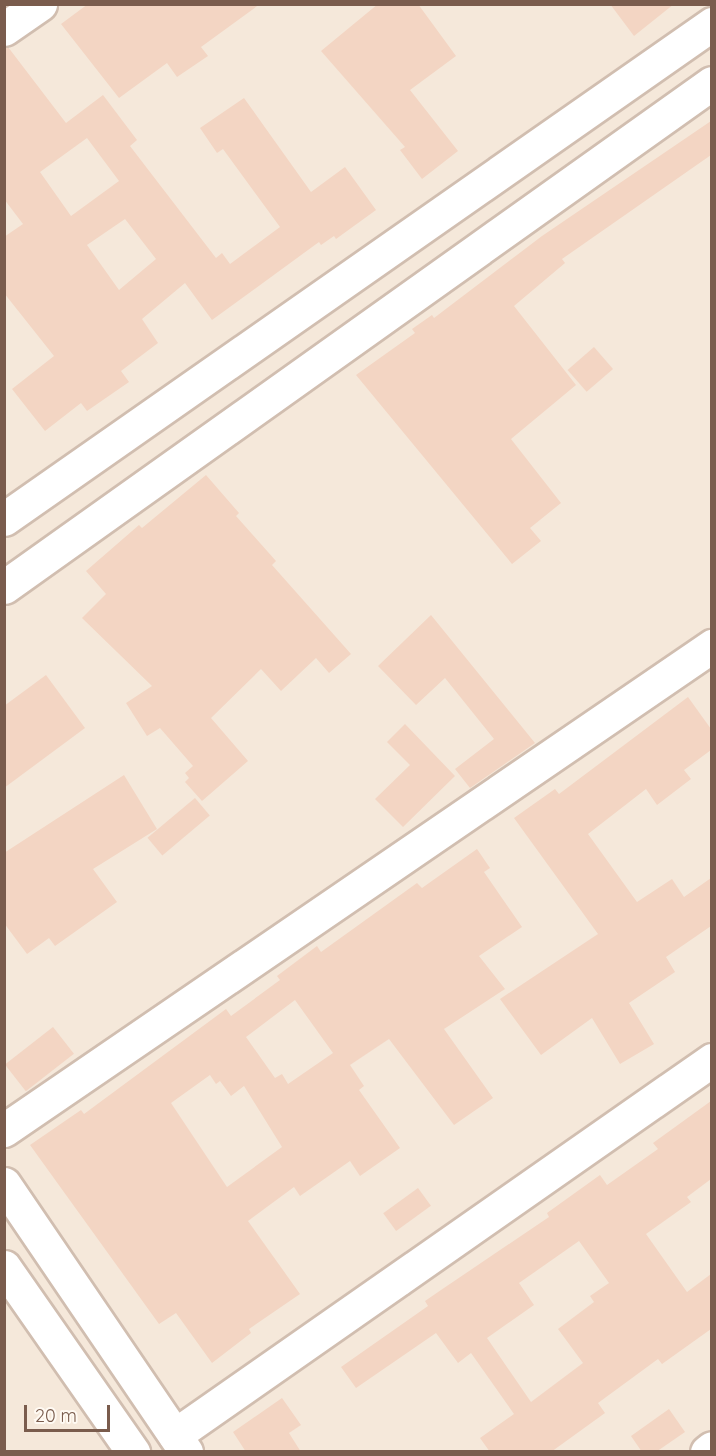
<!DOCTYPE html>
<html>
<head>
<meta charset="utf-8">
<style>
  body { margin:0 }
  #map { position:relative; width:716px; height:1456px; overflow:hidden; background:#fdf6ec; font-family:Quicksand,sans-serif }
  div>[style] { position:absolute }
  .residential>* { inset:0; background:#f5e8da; transform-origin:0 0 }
  .building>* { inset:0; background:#f3d5c3; transform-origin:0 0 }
  .roads { filter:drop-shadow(2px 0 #d1beb0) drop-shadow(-2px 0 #d1beb0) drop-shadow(0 2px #d1beb0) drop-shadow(0 -2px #d1beb0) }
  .minor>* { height:33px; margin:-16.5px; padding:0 16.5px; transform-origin:16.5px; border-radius:16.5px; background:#fff }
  span { translate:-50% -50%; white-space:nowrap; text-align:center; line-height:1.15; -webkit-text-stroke:4.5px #fffaf3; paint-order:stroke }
  .frame { position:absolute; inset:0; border:6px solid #7a5c4d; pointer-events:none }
  .scale { position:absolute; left:24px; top:1405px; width:86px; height:27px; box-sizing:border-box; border:3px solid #7a5c4d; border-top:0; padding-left:8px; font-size:18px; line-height:21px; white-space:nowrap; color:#7a5c4d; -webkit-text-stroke:4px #fffaf3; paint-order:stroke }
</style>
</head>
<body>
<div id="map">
  <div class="residential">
    <div style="left:5px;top:5px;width:706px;height:1447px"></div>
  </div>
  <div class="building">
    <div style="clip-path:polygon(88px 4px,260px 4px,201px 47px,208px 56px,177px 77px,167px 63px,119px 98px,61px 24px)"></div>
    <div style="clip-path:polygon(378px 4px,418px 4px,456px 56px,410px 90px,458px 151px,422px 179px,400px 150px,405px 147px,321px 51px)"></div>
    <div style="clip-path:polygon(610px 4px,674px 4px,634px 36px)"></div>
    <div style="clip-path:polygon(evenodd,8px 47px,66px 123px,103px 95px,137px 140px,130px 146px,216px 258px,222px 253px,230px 264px,280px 227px,223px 149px,217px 153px,200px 128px,244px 98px,311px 192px,345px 167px,376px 210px,336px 239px,334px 236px,321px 245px,319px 242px,212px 320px,185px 283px,142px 319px,158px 343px,121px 371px,129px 382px,87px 411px,81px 403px,45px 431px,12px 389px,54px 356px,4px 293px,4px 237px,23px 224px,4px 199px,4px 48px,8px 47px,87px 138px,119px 181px,71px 216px,40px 172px,87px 138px,8px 47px,125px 219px,156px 259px,119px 290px,87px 245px,125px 219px)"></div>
    <div style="clip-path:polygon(711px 121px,711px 155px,562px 259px,565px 263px,514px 306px,576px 385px,511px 439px,561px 503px,530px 528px,541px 541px,512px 564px,356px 375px,415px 333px,412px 329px,432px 315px,434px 318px,542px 236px)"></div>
    <div style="left:594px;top:347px;width:29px;height:35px;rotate:49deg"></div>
    <div style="clip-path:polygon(206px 475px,239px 513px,236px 516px,276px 561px,272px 565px,351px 654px,329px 673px,316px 658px,281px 691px,261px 669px,211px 718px,248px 761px,202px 801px,185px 782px,189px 778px,185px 773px,193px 766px,160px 728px,147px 736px,126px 703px,152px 686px,82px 618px,106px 594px,86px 571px,139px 525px,142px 528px)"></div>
    <div style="clip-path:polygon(431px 615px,535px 743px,470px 788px,455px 769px,494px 739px,445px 678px,416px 705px,378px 666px)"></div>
    <div style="clip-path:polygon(46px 675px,85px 728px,4px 788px,4px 706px)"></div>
    <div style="clip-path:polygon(688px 697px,711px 729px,711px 750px,684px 770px,691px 779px,657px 805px,646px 789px,588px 834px,637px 902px,672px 879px,684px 897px,711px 878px,711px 926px,666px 957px,675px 972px,629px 1003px,654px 1044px,620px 1064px,592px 1018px,541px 1055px,500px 999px,598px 934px,514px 818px,555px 789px,559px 794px)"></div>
    <div style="clip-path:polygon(405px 724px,455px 776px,403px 827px,375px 799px,410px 765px,387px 742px)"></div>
    <div style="clip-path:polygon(124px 775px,157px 829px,93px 869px,117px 902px,55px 946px,49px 938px,27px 954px,4px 923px,4px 853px)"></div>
    <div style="left:195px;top:798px;width:23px;height:62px;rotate:50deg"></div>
    <div style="clip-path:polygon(evenodd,477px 849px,490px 868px,484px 872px,522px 927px,479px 956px,505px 989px,444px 1029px,493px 1098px,454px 1125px,389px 1039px,350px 1065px,364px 1086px,359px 1090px,400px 1148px,360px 1176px,350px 1161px,300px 1196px,294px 1187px,248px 1221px,300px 1294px,249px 1329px,251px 1333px,212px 1363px,176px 1313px,159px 1324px,30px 1145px,81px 1110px,84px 1114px,226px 1009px,231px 1016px,280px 980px,277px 976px,317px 946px,321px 952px,417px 883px,422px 888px,477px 849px,295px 1000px,333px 1053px,288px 1084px,282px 1074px,275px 1078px,246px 1037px,295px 1000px,477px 849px,210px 1075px,216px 1084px,220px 1081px,231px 1096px,244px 1086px,282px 1147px,227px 1187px,171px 1103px,210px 1075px)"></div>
    <div style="left:53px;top:1027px;width:34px;height:61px;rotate:52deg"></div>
    <div style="clip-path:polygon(evenodd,711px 1101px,711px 1179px,687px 1197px,691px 1202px,646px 1234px,687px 1292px,711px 1274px,711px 1329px,662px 1364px,658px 1359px,598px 1403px,605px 1413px,551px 1452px,490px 1452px,480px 1438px,514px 1414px,471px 1353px,458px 1363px,436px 1333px,356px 1388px,341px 1367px,428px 1306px,425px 1301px,441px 1290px,549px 1217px,547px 1213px,600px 1175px,607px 1185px,658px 1149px,653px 1143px,711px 1101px,579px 1241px,609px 1283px,590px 1296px,594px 1302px,558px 1329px,583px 1363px,531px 1402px,487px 1338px,534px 1305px,519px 1283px,579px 1241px)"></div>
    <div style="left:418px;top:1188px;width:22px;height:43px;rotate:54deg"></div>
    <div style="clip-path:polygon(282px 1398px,301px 1425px,289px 1433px,301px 1452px,246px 1452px,233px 1432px)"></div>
    <div style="clip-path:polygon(669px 1409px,685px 1432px,656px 1452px,642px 1452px,631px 1436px)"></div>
  </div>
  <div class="roads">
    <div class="minor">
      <div style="left:4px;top:29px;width:44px;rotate:-34.8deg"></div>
      <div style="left:4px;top:519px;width:864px;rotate:-34.96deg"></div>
      <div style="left:4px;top:587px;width:869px;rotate:-35.45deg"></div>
      <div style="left:4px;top:1130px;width:858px;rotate:-34.36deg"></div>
      <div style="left:4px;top:1184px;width:324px;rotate:55.8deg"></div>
      <div style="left:4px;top:1267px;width:226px;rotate:55.1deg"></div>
      <div style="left:175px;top:1435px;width:655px;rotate:-34.93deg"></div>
      <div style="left:707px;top:1452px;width:6px;rotate:-39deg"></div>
    </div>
  </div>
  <div class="frame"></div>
  <div class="scale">20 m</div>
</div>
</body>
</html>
